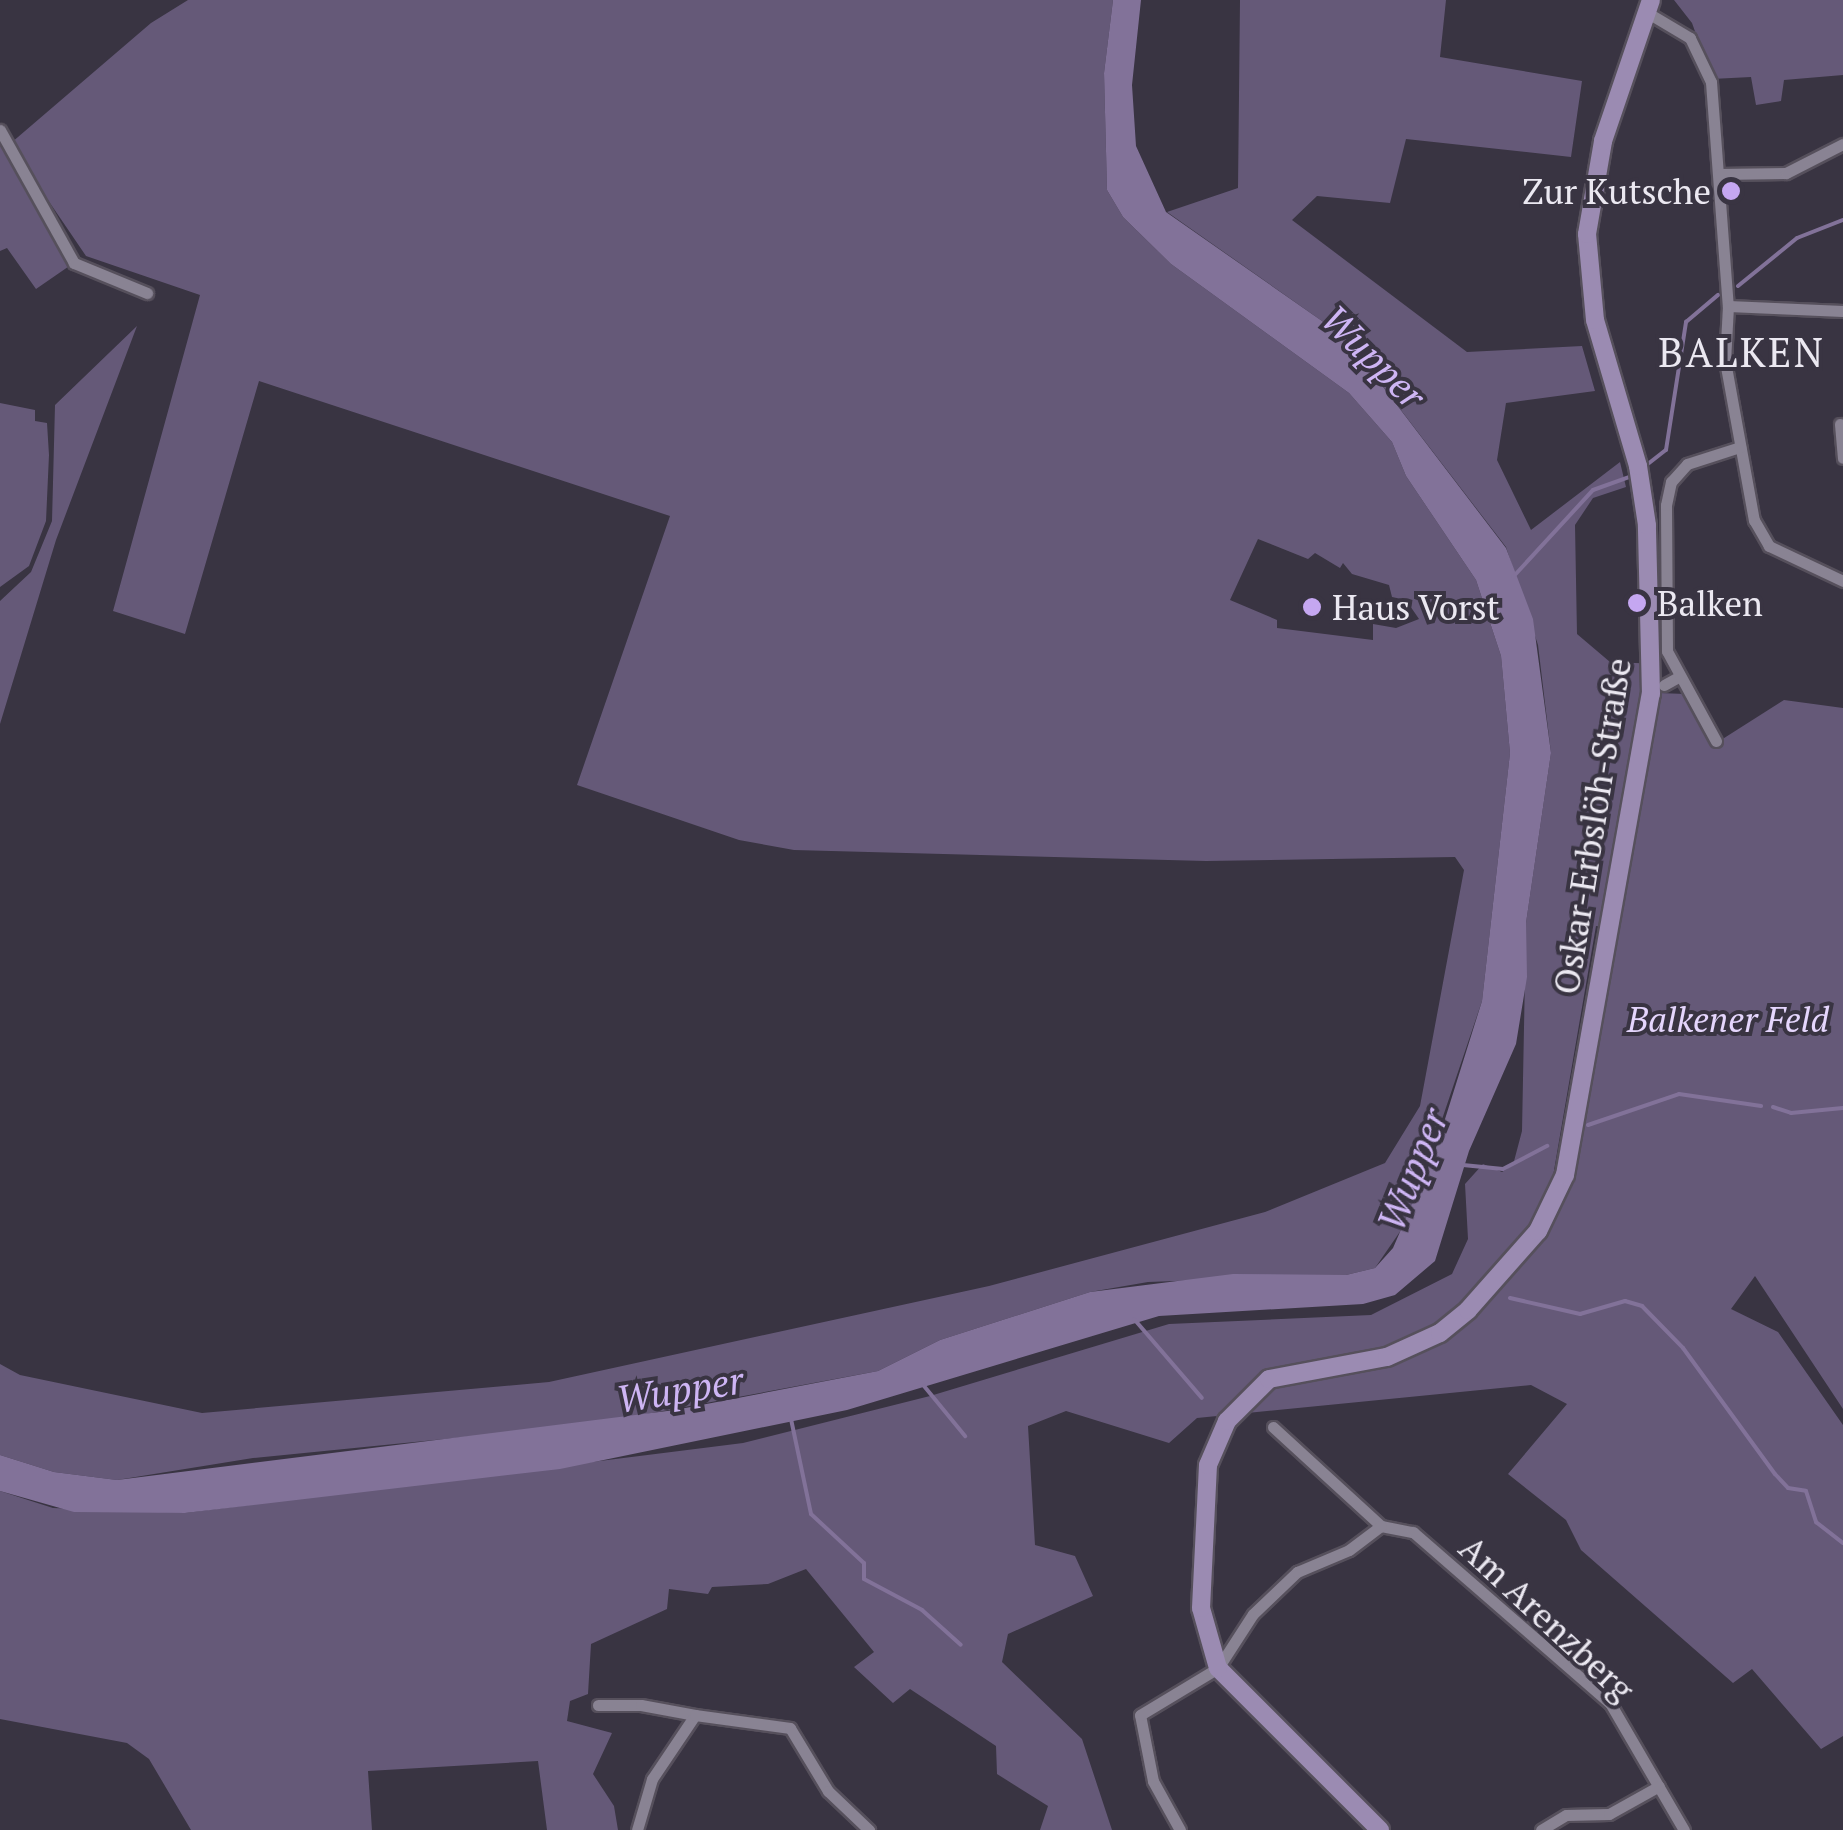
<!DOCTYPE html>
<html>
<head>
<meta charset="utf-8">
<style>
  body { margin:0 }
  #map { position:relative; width:1843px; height:1830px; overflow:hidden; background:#393442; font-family:"PT Serif",serif }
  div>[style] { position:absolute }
  .green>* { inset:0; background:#655978 }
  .water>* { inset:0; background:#827299 }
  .stream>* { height:4px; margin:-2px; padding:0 2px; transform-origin:2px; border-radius:2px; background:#827299 }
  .roads { filter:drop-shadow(2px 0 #56505c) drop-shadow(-2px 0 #56505c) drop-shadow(0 2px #56505c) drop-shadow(0 -2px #56505c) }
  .street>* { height:11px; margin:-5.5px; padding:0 5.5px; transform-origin:5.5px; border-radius:5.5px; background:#898393 }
  .secondary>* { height:18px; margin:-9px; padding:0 9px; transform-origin:9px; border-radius:9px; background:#9b8bb2 }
  .dots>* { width:28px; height:28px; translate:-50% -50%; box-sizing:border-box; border:5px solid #393442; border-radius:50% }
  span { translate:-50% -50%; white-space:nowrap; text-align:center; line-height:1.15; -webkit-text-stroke:8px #393442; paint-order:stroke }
  .poi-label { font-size:35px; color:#ebe8f1 }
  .right { translate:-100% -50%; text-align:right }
  .left { translate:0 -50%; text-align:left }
  .street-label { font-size:35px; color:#ebe8f1 }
  .park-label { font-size:35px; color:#e5d6fd; font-style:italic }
  .water-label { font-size:38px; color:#ceb5f4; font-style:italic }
  .quarter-label { font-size:40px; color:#ebe8f1; letter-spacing:2.5px }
</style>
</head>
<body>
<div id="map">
  <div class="green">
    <div style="clip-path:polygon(evenodd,188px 0,1113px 0,1104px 73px,1107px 190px,1123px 217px,1171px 264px,1349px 393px,1392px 442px,1406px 476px,1476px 580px,1501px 656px,1510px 753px,1482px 1001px,1408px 1220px,1375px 1268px,1346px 1275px,1148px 1282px,1090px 1292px,940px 1340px,878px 1371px,587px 1425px,253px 1458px,117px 1480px,54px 1472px,0 1455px,0 1364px,20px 1375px,202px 1413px,549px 1382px,989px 1286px,1265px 1212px,1385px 1163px,1420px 1106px,1464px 870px,1455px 857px,1206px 861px,794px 850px,739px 840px,577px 785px,670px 516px,259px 381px,185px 634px,113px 611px,200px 295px,86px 256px,20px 159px,78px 260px,36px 289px,7px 248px,0 251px,0 124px,11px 143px,151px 23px,188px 0,1258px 539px,1308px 559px,1315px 553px,1340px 568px,1343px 563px,1352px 574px,1389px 585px,1392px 597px,1406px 600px,1419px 619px,1396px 628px,1373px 624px,1373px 640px,1277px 628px,1277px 620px,1230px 600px,1258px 539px)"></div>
    <div style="clip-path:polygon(evenodd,1240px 0,1446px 0,1440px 57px,1582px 81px,1571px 157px,1406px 139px,1390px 203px,1317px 196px,1292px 220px,1467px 352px,1582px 346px,1595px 391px,1506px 403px,1497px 460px,1531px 530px,1620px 462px,1626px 487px,1593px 498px,1575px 525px,1577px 634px,1610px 662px,1661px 664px,1659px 693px,1685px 694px,1721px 740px,1784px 700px,1843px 708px,1843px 1409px,1755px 1276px,1731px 1309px,1778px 1332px,1843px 1425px,1843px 1736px,1821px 1749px,1752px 1669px,1733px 1683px,1581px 1550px,1566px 1520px,1508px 1474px,1567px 1404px,1531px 1385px,1197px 1418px,1169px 1443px,1066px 1411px,1028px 1426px,1035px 1545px,1075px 1556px,1093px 1596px,1008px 1634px,1002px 1662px,1082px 1739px,1112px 1830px,1040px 1830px,1048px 1806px,997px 1774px,996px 1746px,910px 1689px,893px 1703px,854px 1667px,874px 1652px,806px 1569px,768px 1584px,712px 1587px,708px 1594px,669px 1589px,667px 1609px,591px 1644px,588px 1694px,570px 1701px,567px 1721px,612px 1733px,593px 1774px,614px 1806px,618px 1830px,547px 1830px,538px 1761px,368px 1771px,372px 1830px,191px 1830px,149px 1759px,127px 1743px,0 1719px,0 1491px,53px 1508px,185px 1513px,743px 1443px,930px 1396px,1169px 1324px,1371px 1315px,1452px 1274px,1468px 1239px,1465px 1184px,1483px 1164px,1502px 1172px,1513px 1165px,1522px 1131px,1526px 923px,1551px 753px,1538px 645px,1506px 547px,1361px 358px,1322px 321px,1167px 212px,1238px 188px,1240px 0,1596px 926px,1617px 929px,1568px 1184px,1552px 1182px,1596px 926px)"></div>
    <div style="clip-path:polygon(1674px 0,1843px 0,1843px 75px,1784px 80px,1781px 101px,1756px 105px,1751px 77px,1712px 79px,1692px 23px)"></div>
    <div style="clip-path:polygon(137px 326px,56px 540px,0 724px,0 601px,31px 572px,52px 521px,55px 405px)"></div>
    <div style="clip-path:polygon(0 403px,35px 410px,35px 421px,47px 423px,49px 455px,46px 521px,29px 566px,0 587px)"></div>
  </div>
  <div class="water">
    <div style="clip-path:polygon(1113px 0,1141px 0,1132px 85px,1136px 146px,1166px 212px,1322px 321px,1361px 358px,1506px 548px,1533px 619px,1551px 753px,1526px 923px,1527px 977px,1516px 1044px,1469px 1151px,1435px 1261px,1395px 1295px,1363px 1304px,1159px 1316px,847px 1410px,560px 1469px,185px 1513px,74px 1512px,0 1491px,0 1455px,54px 1472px,117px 1480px,675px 1410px,878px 1371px,940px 1340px,1090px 1292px,1233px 1274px,1346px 1275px,1375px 1268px,1393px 1248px,1435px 1151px,1482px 1001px,1510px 753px,1501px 656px,1476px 580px,1406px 476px,1392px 442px,1349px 393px,1171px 264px,1123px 217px,1107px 190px,1104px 73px)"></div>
  </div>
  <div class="stream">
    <div style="left:1738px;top:286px;width:76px;rotate:-39.1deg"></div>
    <div style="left:1797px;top:238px;width:49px;rotate:-21.4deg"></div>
    <div style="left:1644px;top:467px;width:28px;rotate:-38deg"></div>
    <div style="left:1666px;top:450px;width:130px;rotate:-81.1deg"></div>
    <div style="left:1686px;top:322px;width:42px;rotate:-40.2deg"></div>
    <div style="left:1513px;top:577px;width:118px;rotate:-47.4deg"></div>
    <div style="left:1593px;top:490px;width:41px;rotate:-19.7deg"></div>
    <div style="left:1773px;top:1107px;width:19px;rotate:18deg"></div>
    <div style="left:1791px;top:1113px;width:52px;rotate:-5.5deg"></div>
    <div style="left:1588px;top:1125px;width:96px;rotate:-18.8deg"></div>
    <div style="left:1679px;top:1094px;width:83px;rotate:8.3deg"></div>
    <div style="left:1463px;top:1165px;width:40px;rotate:5.7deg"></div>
    <div style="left:1503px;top:1169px;width:50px;rotate:-27.6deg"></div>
    <div style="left:1510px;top:1298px;width:72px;rotate:12.9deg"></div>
    <div style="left:1580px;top:1314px;width:47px;rotate:-16.1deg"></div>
    <div style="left:1625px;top:1301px;width:18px;rotate:16deg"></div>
    <div style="left:1642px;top:1306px;width:59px;rotate:45.7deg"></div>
    <div style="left:1683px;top:1348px;width:156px;rotate:53.9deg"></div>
    <div style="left:1775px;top:1474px;width:19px;rotate:47deg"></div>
    <div style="left:1788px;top:1488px;width:18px;rotate:9deg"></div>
    <div style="left:1806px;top:1491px;width:33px;rotate:72deg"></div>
    <div style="left:1816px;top:1522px;width:34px;rotate:38deg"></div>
    <div style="left:1134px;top:1319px;width:104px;rotate:49.3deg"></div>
    <div style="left:924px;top:1386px;width:65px;rotate:50.6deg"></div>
    <div style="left:791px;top:1419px;width:97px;rotate:78.1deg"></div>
    <div style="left:811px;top:1514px;width:72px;rotate:42.8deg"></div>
    <div style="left:864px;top:1563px;width:16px;rotate:90deg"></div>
    <div style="left:864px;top:1579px;width:66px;rotate:28.1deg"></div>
    <div style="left:922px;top:1610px;width:52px;rotate:41.9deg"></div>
  </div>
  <div class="roads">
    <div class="street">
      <div style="left:1648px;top:13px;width:49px;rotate:30.8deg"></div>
      <div style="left:1690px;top:38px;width:49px;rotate:64.5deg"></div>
      <div style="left:1711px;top:82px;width:225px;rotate:85.7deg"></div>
      <div style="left:1728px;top:306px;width:55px;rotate:93.1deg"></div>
      <div style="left:1725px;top:361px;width:162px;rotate:79.7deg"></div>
      <div style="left:1754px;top:520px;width:30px;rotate:60deg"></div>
      <div style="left:1769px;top:546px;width:82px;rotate:25.3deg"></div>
      <div style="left:0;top:130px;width:152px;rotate:60.9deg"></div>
      <div style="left:74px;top:263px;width:79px;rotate:22.3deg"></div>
      <div style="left:1719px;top:174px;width:67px;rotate:-0.9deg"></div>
      <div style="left:1786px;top:173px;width:64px;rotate:-27deg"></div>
      <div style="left:1728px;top:306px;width:115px;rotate:2.5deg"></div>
      <div style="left:1840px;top:424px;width:34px;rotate:85deg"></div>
      <div style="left:1664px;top:685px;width:18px;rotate:-29deg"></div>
      <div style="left:1716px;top:741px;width:102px;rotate:-118.6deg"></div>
      <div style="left:1667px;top:651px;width:146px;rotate:-90.4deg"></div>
      <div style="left:1666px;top:505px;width:24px;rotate:-78deg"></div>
      <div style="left:1671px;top:482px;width:24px;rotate:-48deg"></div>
      <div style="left:1687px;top:464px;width:56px;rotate:-17.8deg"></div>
      <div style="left:1273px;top:1427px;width:147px;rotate:42.5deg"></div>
      <div style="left:1381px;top:1526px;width:33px;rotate:11deg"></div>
      <div style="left:1413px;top:1532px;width:261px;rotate:41deg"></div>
      <div style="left:1610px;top:1703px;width:147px;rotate:59.8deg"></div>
      <div style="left:598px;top:1705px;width:43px"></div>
      <div style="left:641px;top:1705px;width:55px;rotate:10.5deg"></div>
      <div style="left:637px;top:1830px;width:53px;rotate:-73.6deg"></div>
      <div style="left:652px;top:1779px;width:77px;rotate:-56.1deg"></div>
      <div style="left:695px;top:1715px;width:96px;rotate:7.8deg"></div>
      <div style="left:790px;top:1728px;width:74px;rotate:58.9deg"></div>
      <div style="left:828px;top:1791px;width:57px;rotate:43.6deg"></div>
      <div style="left:1180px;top:1830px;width:56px;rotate:-118.9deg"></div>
      <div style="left:1153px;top:1781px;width:67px;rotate:-101.1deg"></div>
      <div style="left:1140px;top:1715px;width:91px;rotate:-31.1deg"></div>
      <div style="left:1218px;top:1668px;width:64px;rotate:-57.1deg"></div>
      <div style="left:1253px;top:1614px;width:61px;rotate:-43.7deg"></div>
      <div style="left:1297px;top:1572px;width:56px;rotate:-22.9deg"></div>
      <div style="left:1349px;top:1550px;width:40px;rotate:-37deg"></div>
      <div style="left:1541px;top:1830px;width:29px;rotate:-31deg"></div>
      <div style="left:1566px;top:1815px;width:43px;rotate:-1.3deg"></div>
      <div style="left:1609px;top:1814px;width:57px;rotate:-29.2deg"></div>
    </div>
    <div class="secondary">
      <div style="left:1380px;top:1830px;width:229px;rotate:-135deg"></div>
      <div style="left:1218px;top:1668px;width:62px;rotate:-105.8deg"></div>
      <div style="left:1201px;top:1608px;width:143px;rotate:-87.2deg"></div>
      <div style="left:1208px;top:1465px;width:48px;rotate:-66.6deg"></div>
      <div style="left:1227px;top:1421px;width:59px;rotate:-45deg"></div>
      <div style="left:1269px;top:1379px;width:120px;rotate:-10.6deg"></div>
      <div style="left:1387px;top:1357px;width:58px;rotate:-24.4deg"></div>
      <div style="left:1440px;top:1333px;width:36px;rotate:-39deg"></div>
      <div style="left:1468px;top:1310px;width:106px;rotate:-48.5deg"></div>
      <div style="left:1538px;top:1231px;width:62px;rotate:-64.3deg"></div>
      <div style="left:1565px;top:1175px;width:489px;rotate:-79.9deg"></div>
      <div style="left:1651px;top:694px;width:169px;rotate:-91.4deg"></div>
      <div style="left:1647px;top:525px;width:60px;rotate:-98.7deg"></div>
      <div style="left:1638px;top:466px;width:152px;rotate:-106.4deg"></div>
      <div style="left:1595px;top:320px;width:86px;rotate:-95.3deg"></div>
      <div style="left:1587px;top:234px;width:94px;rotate:-80.2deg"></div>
      <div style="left:1603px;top:141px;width:149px;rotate:-71.2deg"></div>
    </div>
  </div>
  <div class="dots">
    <div style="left:1731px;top:191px;background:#c5a7f1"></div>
    <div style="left:1637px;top:603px;background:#c5a7f1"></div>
    <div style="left:1312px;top:607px;background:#c5a7f1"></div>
  </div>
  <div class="poi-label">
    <span class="right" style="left:1711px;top:191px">Zur Kutsche</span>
    <span class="left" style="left:1657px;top:603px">Balken</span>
    <span class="left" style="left:1332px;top:607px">Haus Vorst</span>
  </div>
  <div class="street-label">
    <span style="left:1592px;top:826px;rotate:-81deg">Oskar-Erbslöh-Straße</span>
    <span style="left:1547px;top:1618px;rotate:43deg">Am Arenzberg</span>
  </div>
  <div class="park-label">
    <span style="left:1728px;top:1019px">Balkener Feld</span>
  </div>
  <div class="water-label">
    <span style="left:1373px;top:357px;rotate:45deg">Wupper</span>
    <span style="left:1413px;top:1170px;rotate:-68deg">Wupper</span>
    <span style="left:680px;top:1390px;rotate:-9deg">Wupper</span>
  </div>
  <div class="quarter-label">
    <span style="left:1742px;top:352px">BALKEN</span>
  </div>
</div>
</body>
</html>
